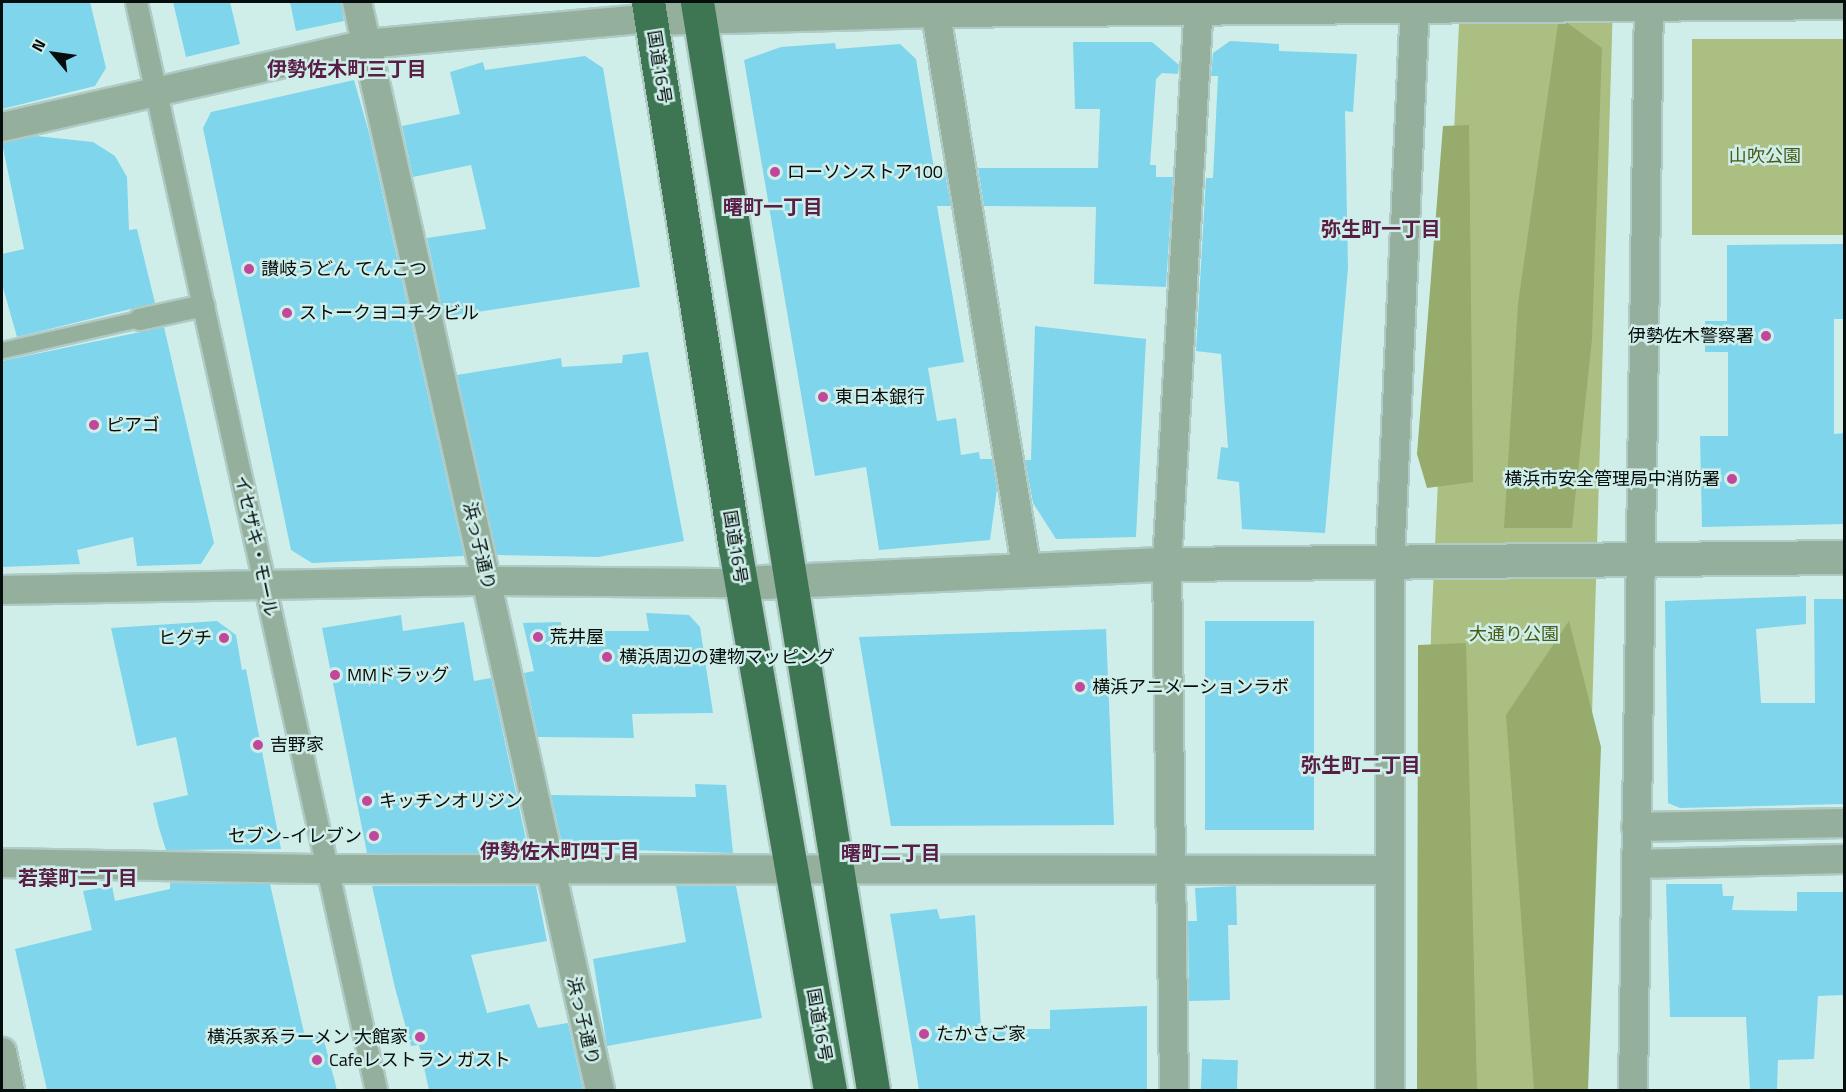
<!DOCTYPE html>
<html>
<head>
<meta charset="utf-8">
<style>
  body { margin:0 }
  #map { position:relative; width:1846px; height:1092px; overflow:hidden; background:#d0eee9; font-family:"Titillium Web","Noto Sans JP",sans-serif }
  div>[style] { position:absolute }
  .green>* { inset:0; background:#abbf83; transform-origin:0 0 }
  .forest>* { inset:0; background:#97ab6c }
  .building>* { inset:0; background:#7fd5ec; transform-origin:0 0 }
  .roads { filter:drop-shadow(2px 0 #b0cac6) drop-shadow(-2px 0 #b0cac6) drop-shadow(0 2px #b0cac6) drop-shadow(0 -2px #b0cac6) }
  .service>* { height:15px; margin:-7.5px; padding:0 7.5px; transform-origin:7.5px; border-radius:7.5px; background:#94af9c }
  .pedestrian>* { height:21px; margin:-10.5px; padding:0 10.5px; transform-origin:10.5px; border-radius:10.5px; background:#94af9c }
  .minor>* { height:28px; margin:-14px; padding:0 14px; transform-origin:14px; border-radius:14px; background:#94af9c }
  .tertiary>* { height:33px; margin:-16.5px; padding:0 16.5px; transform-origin:16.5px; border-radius:16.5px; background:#94af9c }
  .trunk>* { height:33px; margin:-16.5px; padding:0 16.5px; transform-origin:16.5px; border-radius:16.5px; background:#3e7653 }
  .dots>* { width:16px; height:16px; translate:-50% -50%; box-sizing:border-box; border:3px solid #d0eee9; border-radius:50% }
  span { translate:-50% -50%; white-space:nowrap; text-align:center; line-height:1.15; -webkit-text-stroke:5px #d0eee9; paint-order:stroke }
  .street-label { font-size:18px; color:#050e0d }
  .park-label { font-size:18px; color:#485a14 }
  .poi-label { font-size:18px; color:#050e0d }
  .left { translate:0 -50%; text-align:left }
  .right { translate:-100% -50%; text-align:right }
  .neighbourhood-label { font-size:20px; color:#581e45; font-weight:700 }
  .frame { position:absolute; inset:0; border:3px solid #050e0d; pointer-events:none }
  .north { position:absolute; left:24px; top:24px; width:60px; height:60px; -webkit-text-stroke:4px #d0eee9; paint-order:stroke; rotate:299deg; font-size:16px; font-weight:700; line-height:24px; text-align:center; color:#050e0d }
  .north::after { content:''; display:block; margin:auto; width:21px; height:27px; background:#050e0d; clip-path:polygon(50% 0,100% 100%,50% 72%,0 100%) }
</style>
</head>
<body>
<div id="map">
  <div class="green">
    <div style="clip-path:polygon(1460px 2px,1613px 2px,1581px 1090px,1425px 1090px,1431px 633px)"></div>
    <div style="left:1844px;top:39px;width:196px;height:152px;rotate:90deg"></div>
  </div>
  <div class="forest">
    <div style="clip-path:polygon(1559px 17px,1602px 48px,1592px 339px,1572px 528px,1504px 528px,1518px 304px)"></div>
    <div style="clip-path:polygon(1469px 125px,1473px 482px,1427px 488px,1417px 454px,1443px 126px)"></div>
    <div style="clip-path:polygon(1569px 621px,1601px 747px,1588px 1090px,1534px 1090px,1506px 715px)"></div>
    <div style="clip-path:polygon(1466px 643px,1477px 1090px,1417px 1090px,1418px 645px)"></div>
  </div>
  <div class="building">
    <div style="clip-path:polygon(2px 2px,90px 2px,106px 68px,95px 86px,2px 109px)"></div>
    <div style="clip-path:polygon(173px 2px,230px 2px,240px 44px,186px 57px)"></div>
    <div style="clip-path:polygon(290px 2px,341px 2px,344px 21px,296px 31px)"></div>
    <div style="clip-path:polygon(1230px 41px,1279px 44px,1279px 51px,1357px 54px,1353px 112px,1345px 111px,1348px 268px,1325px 533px,1242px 529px,1239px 482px,1217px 479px,1221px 447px,1228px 448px,1221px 354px,1196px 351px,1206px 178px,1213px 178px,1218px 76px,1211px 76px,1213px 53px)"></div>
    <div style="clip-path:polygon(1073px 42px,1152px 42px,1179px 65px,1178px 74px,1162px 73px,1156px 79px,1150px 165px,1156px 165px,1156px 177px,1173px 177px,1166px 287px,1094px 284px,1096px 207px,984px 206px,978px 168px,1098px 168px,1100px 109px,1075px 109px)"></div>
    <div style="clip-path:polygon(835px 43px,836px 49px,900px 44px,916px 59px,934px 169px,944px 168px,951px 206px,937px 206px,964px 362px,928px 368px,937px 421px,956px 418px,961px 455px,979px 452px,980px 459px,992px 459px,997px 489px,990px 540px,879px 550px,866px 467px,815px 476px,744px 60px,781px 47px)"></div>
    <div style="clip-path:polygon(585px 56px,603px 68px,640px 287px,444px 317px,427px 238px,486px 229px,471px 165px,413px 177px,402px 126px,460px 114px,450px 72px,483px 62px,485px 70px)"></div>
    <div style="clip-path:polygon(354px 80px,369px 133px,464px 556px,312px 563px,291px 550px,203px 128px,211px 112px)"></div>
    <div style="clip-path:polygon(36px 136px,93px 142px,115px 156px,127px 177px,129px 230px,137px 229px,155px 303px,17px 337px,2px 284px,2px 254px,24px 249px,2px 143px)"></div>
    <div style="clip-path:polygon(1845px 244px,1845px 319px,1834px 319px,1834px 434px,1845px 433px,1845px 524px,1702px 527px,1700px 436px,1728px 436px,1728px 352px,1705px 352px,1705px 321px,1727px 321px,1727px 245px)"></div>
    <div style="clip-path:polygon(1035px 326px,1146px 339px,1136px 537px,1056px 539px,1033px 503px,1025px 460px,1031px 460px)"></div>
    <div style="clip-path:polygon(164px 327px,214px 543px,201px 564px,137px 566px,133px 537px,77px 550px,80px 564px,2px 567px,2px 361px)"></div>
    <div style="clip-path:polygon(648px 352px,684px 541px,599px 557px,497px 555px,457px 375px,561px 358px,562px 367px,622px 363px,623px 355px)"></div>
    <div style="clip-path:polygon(1806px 596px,1806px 624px,1756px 629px,1761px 703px,1815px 703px,1814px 599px,1845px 599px,1845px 804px,1680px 808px,1668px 803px,1665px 601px)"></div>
    <div style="clip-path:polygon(646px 613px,689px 615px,700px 627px,713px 713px,632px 714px,634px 738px,538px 737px,524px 673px,534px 671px,523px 623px,561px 622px,562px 631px,649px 631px)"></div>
    <div style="clip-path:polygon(401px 615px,403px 631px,464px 622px,474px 681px,491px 678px,529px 853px,367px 853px,322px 628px)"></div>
    <div style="clip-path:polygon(217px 621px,236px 635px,242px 670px,246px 669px,281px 849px,166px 850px,159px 828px,153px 803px,188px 795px,176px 737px,137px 746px,111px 628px)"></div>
    <div style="left:1205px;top:621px;width:109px;height:209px"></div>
    <div style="clip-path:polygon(1106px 629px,1114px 825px,891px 826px,859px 637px)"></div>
    <div style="clip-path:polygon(695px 784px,726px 785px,733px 853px,563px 848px,551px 795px,696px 797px)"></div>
    <div style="clip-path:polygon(170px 883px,270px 884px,305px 1037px,322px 1033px,337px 1090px,47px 1090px,15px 949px,92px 930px,83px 891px,112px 886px,115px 901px,170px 889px)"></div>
    <div style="clip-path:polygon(1666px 884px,1722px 884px,1723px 896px,1734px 896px,1732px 910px,1797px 911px,1797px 892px,1845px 892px,1845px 995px,1818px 996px,1814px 1059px,1778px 1060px,1777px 1090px,1750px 1090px,1746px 1017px,1670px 1017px)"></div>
    <div style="clip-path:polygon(372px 886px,536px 886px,547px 941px,471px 955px,487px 1013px,529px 1004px,538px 1028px,568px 1023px,583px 1090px,429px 1090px,419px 1045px,411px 1046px,395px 988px)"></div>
    <div style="clip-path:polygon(676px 886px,736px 886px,762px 1018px,607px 1046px,593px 959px,686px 942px)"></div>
    <div style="clip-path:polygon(1236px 886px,1237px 925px,1228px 925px,1230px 1000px,1189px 1001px,1188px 921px,1197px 921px,1195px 888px)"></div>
    <div style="clip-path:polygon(937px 909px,940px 919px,975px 915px,981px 1029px,1050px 1029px,1050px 1010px,1147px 1006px,1147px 1090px,919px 1090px,890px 914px)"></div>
    <div style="left:1202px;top:1059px;width:36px;height:31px;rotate:2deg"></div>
  </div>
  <div class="roads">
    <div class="service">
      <div style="left:2px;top:350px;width:140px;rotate:-12.8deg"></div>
    </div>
    <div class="pedestrian">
      <div style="left:136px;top:2px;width:1114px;rotate:77.56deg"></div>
      <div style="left:139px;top:319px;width:66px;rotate:-12.3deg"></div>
    </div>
    <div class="minor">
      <div style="left:357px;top:2px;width:1115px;rotate:77.41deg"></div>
      <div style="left:934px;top:2px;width:578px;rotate:80.73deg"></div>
      <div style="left:2px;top:127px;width:373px;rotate:-12.8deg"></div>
      <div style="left:366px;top:44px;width:286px;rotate:-5.2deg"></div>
      <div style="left:2px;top:590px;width:485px;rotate:-1.1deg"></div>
      <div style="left:487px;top:581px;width:254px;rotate:0.5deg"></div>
      <div style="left:1636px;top:827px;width:208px;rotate:-1.1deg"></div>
      <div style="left:2px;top:863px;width:325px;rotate:1.1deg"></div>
      <div style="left:327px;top:869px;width:1063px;rotate:0.05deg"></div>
      <div style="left:1636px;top:864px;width:208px;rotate:-1.4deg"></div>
      <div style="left:2px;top:1052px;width:39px;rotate:78deg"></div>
      <div style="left:1174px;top:1090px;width:526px;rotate:-90.76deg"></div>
      <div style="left:1167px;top:564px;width:563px;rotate:-86.74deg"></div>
      <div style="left:1390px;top:1090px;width:528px;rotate:-90deg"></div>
      <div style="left:1390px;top:562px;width:561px;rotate:-87.44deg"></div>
      <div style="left:1633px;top:1090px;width:1088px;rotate:-89.16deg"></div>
    </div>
    <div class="tertiary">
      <div style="left:651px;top:18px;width:284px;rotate:-1.6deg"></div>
      <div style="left:935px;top:10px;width:909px;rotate:-0.5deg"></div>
      <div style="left:741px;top:583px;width:426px;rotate:-2.6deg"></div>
      <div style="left:1167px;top:564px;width:677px;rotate:-0.59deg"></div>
    </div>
    <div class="trunk">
      <div style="left:648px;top:2px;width:553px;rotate:80.95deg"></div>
      <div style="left:735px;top:548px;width:550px;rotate:80.06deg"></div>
      <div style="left:697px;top:2px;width:1102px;rotate:80.81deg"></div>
    </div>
  </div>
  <div class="dots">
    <div style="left:775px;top:172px;background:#c0479a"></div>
    <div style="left:249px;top:269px;background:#c0479a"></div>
    <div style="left:287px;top:313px;background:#c0479a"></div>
    <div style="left:1766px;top:336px;background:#c0479a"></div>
    <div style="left:823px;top:397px;background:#c0479a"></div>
    <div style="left:94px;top:425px;background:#c0479a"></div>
    <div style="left:1732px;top:479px;background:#c0479a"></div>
    <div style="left:538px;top:637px;background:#c0479a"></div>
    <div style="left:224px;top:638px;background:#c0479a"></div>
    <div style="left:607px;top:657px;background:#c0479a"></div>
    <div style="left:335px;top:675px;background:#c0479a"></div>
    <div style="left:1080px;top:687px;background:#c0479a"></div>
    <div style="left:258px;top:745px;background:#c0479a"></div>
    <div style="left:367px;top:801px;background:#c0479a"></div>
    <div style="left:374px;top:836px;background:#c0479a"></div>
    <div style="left:924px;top:1034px;background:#c0479a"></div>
    <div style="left:420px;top:1037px;background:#c0479a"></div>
    <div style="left:317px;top:1060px;background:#c0479a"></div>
  </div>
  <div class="street-label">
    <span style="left:659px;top:67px;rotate:81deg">国道16号</span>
    <span style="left:256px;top:546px;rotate:78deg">イセザキ・モール</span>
    <span style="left:479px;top:546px;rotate:77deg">浜っ子通り</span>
    <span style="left:735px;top:547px;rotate:81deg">国道16号</span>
    <span style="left:583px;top:1021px;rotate:77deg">浜っ子通り</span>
    <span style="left:819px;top:1025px;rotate:80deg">国道16号</span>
  </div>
  <div class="park-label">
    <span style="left:1765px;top:156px">山吹公園</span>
    <span style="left:1514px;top:634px">大通り公園</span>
  </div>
  <div class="poi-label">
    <span class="left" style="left:787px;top:172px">ローソンストア100</span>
    <span class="left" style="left:261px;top:269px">讃岐うどん てんこつ</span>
    <span class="left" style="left:299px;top:313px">ストークヨコチクビル</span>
    <span class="right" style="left:1754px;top:336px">伊勢佐木警察署</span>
    <span class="left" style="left:835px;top:397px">東日本銀行</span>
    <span class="left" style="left:106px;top:425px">ピアゴ</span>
    <span class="right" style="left:1720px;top:479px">横浜市安全管理局中消防署</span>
    <span class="left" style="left:550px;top:637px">荒井屋</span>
    <span class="right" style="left:212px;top:638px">ヒグチ</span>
    <span class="left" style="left:619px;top:657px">横浜周辺の建物マッピング</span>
    <span class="left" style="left:347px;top:675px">MMドラッグ</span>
    <span class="left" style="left:1092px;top:687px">横浜アニメーションラボ</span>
    <span class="left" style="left:270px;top:745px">吉野家</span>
    <span class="left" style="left:379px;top:801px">キッチンオリジン</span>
    <span class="right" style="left:362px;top:836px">セブン-イレブン</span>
    <span class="left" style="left:936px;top:1034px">たかさご家</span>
    <span class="right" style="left:408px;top:1037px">横浜家系ラーメン 大館家</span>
    <span class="left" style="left:329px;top:1060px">Cafeレストラン ガスト</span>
  </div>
  <div class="neighbourhood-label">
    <span style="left:347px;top:68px">伊勢佐木町三丁目</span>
    <span style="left:773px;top:206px">曙町一丁目</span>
    <span style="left:1381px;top:228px">弥生町一丁目</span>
    <span style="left:1361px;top:764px">弥生町二丁目</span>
    <span style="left:560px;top:850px">伊勢佐木町四丁目</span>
    <span style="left:891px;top:852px">曙町二丁目</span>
    <span style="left:78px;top:877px">若葉町二丁目</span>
  </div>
  <div class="frame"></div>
  <div class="north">N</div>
</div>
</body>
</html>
